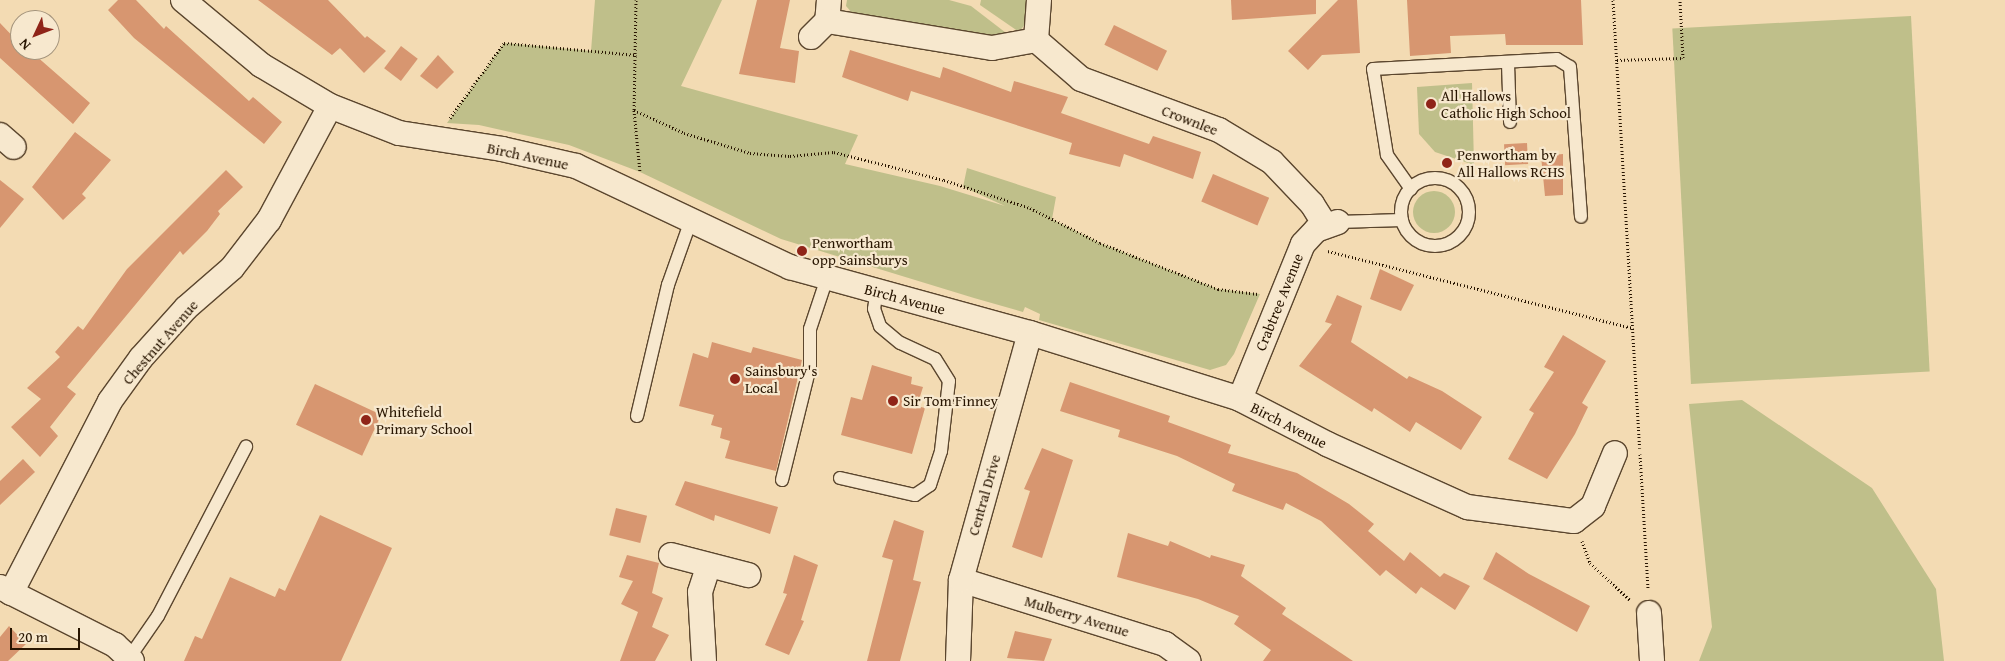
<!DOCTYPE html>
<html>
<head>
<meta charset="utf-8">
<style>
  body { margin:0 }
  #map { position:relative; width:2005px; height:661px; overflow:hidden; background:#f3dbb3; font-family:"Gentium Book Plus",serif }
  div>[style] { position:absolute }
  .green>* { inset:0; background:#bfbf8a; transform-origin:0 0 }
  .round { border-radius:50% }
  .building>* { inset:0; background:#d79670; transform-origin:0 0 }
  .path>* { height:3px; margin-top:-1.5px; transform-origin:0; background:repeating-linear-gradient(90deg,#281501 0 1px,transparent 0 3.5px) }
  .roads { filter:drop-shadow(1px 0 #5b462e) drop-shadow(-1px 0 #5b462e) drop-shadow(0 1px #5b462e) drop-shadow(0 -1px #5b462e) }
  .lane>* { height:12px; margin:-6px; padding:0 6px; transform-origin:6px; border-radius:6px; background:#f7e8ce }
  .lane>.ring { margin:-6px; padding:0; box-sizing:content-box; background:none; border:12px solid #f7e8ce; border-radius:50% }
  .street>* { height:24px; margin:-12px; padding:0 12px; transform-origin:12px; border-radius:12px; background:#f7e8ce }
  .dots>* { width:14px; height:14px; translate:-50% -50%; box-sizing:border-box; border:2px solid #f7e8ce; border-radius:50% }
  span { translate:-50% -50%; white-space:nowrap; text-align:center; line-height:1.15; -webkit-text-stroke:4.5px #f7e8ce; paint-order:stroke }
  .poi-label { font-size:15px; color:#281501 }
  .left { translate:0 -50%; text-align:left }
  .street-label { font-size:15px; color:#281501 }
  .north { position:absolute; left:10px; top:10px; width:50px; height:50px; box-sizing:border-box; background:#f7e8ce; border:1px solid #a4947c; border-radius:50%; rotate:227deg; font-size:14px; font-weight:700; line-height:20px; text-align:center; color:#281501 }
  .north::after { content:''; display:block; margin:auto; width:18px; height:22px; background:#8f2418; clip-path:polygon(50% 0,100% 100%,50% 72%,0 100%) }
  .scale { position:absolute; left:10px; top:628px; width:70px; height:22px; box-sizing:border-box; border:2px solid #281501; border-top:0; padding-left:6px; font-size:15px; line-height:18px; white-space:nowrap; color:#281501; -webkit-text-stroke:4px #f7e8ce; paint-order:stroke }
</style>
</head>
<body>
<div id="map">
  <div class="green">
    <div style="clip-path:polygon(595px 0,722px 0,681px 86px,858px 135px,845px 164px,940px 186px,1005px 206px,963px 187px,967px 168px,1056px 197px,1052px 219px,1100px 243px,1218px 289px,1260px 294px,1234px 354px,1226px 365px,1210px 370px,1039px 320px,1040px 314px,1025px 307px,1023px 312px,974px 298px,781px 239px,640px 172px,569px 145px,479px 125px,447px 123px,504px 43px,591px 51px)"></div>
    <div style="clip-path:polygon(847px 0,949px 0,971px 6px,1010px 36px,974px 40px,853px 14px,846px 6px)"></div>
    <div style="clip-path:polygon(981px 0,1028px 0,1026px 23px,1019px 32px,980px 5px)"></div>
    <div style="left:1911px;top:16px;width:356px;height:239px;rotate:87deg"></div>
    <div style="clip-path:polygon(1472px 83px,1474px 165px,1435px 152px,1419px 134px,1417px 87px)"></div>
    <div class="round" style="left:1413px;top:191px;width:42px;height:42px"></div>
    <div style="clip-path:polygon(1742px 400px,1872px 488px,1936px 589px,1944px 661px,1699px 661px,1712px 627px,1689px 404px)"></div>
  </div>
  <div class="building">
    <div style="clip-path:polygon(118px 0,136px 0,164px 29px,166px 26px,249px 101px,253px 97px,282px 122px,264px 144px,134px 38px,108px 10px)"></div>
    <div style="clip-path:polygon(258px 0,328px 0,365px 38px,367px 36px,386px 51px,364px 73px,340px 48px,332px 55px)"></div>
    <div style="clip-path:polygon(757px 0,790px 0,780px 48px,799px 51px,795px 83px,739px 74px)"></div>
    <div style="clip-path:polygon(1231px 0,1316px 0,1316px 14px,1232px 20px)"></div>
    <div style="clip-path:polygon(1338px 0,1357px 0,1360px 53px,1322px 55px,1308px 70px,1288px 51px)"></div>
    <div style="clip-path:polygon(1407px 0,1581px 0,1583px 45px,1506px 45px,1505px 34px,1450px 36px,1451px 53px,1410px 56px)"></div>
    <div style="clip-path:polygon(0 23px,20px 44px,20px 50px,35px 55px,90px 103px,73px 124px,0 58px)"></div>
    <div style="left:1114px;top:25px;width:59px;height:22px;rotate:26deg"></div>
    <div style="left:401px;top:46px;width:21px;height:28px;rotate:37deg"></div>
    <div style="clip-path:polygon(850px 50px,940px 78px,943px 67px,1011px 92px,1014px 81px,1068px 97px,1061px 113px,1149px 144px,1153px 136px,1201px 152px,1193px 179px,1124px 154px,1120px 167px,1069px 154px,1072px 143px,911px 91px,908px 101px,842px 77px)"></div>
    <div style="clip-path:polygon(438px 55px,454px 72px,437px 89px,420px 76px)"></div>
    <div style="clip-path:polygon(75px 132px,111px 160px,82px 194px,86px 198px,63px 220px,32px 187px)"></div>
    <div style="left:1527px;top:143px;width:21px;height:23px;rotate:87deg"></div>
    <div style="clip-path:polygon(1563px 154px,1563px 195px,1545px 196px,1541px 156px)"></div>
    <div style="clip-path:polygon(226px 170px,243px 187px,218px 211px,220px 214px,207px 231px,183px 255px,180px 251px,67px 387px,76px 394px,50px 427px,58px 436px,40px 457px,11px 427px,41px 399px,27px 388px,60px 357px,55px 352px,78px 326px,83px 330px,127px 269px)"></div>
    <div style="left:1213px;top:174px;width:61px;height:30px;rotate:23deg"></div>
    <div style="clip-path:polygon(0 180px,24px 199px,0 228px)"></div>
    <div style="clip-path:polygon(1380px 269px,1414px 285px,1401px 311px,1370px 299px)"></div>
    <div style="clip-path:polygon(1337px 295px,1362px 306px,1351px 342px,1407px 379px,1409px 376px,1442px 391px,1482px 417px,1461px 450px,1416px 422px,1410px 432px,1374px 408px,1372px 412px,1299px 366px,1332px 324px,1325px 322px)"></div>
    <div style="clip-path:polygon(1563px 335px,1606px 361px,1582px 403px,1588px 407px,1575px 434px,1547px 479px,1508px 459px,1534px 413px,1529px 410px,1554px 372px,1544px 367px)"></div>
    <div style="clip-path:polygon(712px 342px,751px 353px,753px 347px,802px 360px,776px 471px,725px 458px,730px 441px,720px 438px,722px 428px,711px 425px,714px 415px,679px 406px,693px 353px,708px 358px)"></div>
    <div style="clip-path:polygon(872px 365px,912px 377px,911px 384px,923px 387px,917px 406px,925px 408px,912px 454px,841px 435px,851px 397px,862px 400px)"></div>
    <div style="clip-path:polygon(1070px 382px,1170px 416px,1168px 422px,1231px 445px,1228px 453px,1297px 473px,1349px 504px,1374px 524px,1368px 531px,1404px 561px,1410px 552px,1440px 577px,1444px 573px,1470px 586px,1455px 610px,1421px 587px,1416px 594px,1386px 570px,1380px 576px,1321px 521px,1286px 503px,1283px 510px,1232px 491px,1235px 484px,1177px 456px,1118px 437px,1120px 430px,1060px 411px)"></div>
    <div style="left:315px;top:384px;width:73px;height:45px;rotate:25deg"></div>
    <div style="clip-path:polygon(1042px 448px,1073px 460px,1042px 558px,1012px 547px,1030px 491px,1024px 489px)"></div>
    <div style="clip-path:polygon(23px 459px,35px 472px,0 505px,0 481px)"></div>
    <div style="clip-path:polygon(685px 481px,778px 507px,770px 534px,715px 515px,714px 521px,675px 505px)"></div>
    <div style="left:616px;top:508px;width:32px;height:28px;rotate:14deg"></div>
    <div style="clip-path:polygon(320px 515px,392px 548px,341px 661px,184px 661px,195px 636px,202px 639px,230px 577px,275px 597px,279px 588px,285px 591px)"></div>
    <div style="clip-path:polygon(894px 520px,924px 531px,913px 580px,921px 582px,900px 661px,867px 661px,893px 560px,882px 557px)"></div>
    <div style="clip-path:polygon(1128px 533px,1168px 546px,1170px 541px,1210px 558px,1211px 555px,1245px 565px,1241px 576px,1286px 608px,1282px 614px,1353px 661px,1263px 661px,1271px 650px,1234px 624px,1239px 616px,1198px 599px,1117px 577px)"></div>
    <div style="clip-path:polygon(1496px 552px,1529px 574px,1590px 606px,1577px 632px,1483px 579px)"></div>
    <div style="clip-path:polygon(627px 555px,659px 563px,652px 593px,663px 598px,652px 627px,669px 635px,655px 661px,620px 661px,638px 612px,621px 604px,633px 581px,619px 577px)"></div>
    <div style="clip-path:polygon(794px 555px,818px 565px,801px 620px,804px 621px,789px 655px,765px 645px,787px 594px,783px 593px)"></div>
    <div style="clip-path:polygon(9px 626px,26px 644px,8px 661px,0 661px,0 637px)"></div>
    <div style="clip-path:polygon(1015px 631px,1052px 639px,1044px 661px,1007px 658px)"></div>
  </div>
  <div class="path">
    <div style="left:636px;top:0;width:110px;rotate:91deg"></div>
    <div style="left:634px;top:110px;width:62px;rotate:84.5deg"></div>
    <div style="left:1613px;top:0;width:449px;rotate:86.6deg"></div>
    <div style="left:1617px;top:60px;width:66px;rotate:-1.7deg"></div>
    <div style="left:1683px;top:58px;width:58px;rotate:-93deg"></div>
    <div style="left:634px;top:110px;width:55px;rotate:24.7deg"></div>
    <div style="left:684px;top:133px;width:69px;rotate:16.9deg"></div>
    <div style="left:750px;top:153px;width:40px;rotate:4.3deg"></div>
    <div style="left:790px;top:156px;width:44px;rotate:-5.2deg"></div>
    <div style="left:834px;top:152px;width:114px;rotate:14.3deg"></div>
    <div style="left:944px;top:180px;width:90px;rotate:18deg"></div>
    <div style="left:1030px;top:208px;width:78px;rotate:26.6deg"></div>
    <div style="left:1100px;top:243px;width:127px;rotate:21.3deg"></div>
    <div style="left:1218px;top:289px;width:40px;rotate:7.1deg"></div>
    <div style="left:450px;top:118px;width:92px;rotate:-54.2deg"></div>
    <div style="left:504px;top:43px;width:133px;rotate:5.2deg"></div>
    <div style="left:1328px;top:251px;width:315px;rotate:14.2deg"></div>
    <div style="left:1640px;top:454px;width:136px;rotate:86.6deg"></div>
    <div style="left:1582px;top:541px;width:23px;rotate:70deg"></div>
    <div style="left:1590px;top:563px;width:54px;rotate:42.8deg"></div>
  </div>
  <div class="roads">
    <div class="lane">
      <div style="left:1508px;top:64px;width:58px;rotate:88deg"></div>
      <div class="ring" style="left:1401px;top:178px;width:56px;height:56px"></div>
      <div style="left:1411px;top:189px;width:42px;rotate:-125.2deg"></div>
      <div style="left:1387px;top:155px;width:87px;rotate:-99.2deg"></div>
      <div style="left:1373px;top:69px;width:184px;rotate:-3.1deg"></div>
      <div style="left:1557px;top:59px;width:15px;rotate:32deg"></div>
      <div style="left:1570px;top:67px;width:150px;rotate:85.8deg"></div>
      <div style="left:1338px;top:222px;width:64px;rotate:-1.8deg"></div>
      <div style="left:637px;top:416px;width:135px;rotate:-76.7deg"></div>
      <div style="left:668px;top:285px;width:69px;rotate:-70.5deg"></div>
      <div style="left:840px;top:478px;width:77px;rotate:12.8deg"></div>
      <div style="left:915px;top:495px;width:18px;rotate:-34deg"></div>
      <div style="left:930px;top:485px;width:36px;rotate:-72deg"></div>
      <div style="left:941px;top:451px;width:70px;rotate:-83.5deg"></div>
      <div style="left:949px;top:381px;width:26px;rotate:-122deg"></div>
      <div style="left:935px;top:359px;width:38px;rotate:-155deg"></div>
      <div style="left:900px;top:343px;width:26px;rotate:-140deg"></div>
      <div style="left:880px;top:326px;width:18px;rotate:-109deg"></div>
      <div style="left:874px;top:309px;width:18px;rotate:-81deg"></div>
      <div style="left:782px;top:480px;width:116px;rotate:-76.1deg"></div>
      <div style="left:810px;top:367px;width:38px;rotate:-90deg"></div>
      <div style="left:810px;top:329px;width:54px;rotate:-71.6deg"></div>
      <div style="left:129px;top:658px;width:51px;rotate:-55.4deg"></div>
      <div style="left:158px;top:616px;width:191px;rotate:-62.5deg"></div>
    </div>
    <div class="street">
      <div style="left:183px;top:0;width:102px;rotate:39.8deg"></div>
      <div style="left:261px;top:65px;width:80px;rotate:30.7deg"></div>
      <div style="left:330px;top:106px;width:74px;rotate:21.4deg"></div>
      <div style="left:399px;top:133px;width:104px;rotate:8.8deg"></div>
      <div style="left:502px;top:149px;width:76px;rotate:12.9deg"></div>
      <div style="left:576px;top:166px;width:237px;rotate:25.3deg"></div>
      <div style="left:790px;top:267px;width:249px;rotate:15.4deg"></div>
      <div style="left:1030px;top:333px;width:220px;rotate:17.4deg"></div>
      <div style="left:1240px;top:399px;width:98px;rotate:27.3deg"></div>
      <div style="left:1327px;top:444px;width:154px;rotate:24.2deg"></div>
      <div style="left:1467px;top:507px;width:108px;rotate:7.5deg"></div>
      <div style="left:1574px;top:521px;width:24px;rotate:-38deg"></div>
      <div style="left:1593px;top:506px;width:57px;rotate:-67.5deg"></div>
      <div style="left:829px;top:0;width:21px;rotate:95deg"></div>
      <div style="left:827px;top:21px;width:167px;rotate:9.3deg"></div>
      <div style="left:992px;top:48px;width:45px;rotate:-10.3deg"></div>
      <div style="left:1039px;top:0;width:40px;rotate:94.3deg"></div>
      <div style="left:1036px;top:40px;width:60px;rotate:40.9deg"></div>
      <div style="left:1081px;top:79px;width:147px;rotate:20.3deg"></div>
      <div style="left:1219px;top:130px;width:62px;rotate:31.1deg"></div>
      <div style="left:1272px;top:162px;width:58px;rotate:46.4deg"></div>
      <div style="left:1312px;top:204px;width:25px;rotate:58deg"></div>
      <div style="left:811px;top:37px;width:23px;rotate:-45deg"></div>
      <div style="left:0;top:135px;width:18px;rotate:41deg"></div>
      <div style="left:1240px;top:399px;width:167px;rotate:-67.9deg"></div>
      <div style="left:1303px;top:244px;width:19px;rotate:-47deg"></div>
      <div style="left:1316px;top:230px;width:23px;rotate:-20deg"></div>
      <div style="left:671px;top:555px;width:80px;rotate:14.6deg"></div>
      <div style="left:961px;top:580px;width:214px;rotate:17.4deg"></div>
      <div style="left:1165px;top:644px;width:29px;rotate:36deg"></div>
      <div style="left:0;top:587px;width:129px;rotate:26.8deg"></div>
      <div style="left:115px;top:645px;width:23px;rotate:43deg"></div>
      <div style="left:11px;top:593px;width:216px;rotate:-62.7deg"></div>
      <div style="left:110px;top:401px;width:53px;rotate:-54.2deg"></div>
      <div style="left:141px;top:358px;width:67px;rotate:-48deg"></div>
      <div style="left:186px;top:308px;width:61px;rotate:-41deg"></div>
      <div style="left:232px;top:268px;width:61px;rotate:-52.4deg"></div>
      <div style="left:269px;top:220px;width:129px;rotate:-61.8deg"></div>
      <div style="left:1649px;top:613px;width:48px;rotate:86.4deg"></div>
      <div style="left:704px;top:661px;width:69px;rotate:-93.3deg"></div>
      <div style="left:700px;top:592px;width:28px;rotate:-72deg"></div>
      <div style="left:958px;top:661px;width:81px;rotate:-87.9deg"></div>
      <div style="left:961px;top:580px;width:256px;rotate:-74.4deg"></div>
    </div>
  </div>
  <div class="dots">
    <div style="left:1431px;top:104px;background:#8f2418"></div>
    <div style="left:1447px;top:163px;background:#8f2418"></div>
    <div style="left:802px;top:251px;background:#8f2418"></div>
    <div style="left:735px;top:379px;background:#8f2418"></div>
    <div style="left:893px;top:401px;background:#8f2418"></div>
    <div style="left:366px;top:420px;background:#8f2418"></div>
  </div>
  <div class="poi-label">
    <span class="left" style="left:1441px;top:104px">All Hallows<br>Catholic High School</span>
    <span class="left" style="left:1457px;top:163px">Penwortham by<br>All Hallows RCHS</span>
    <span class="left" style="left:812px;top:251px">Penwortham<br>opp Sainsburys</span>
    <span class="left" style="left:745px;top:379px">Sainsbury's<br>Local</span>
    <span class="left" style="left:903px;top:401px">Sir Tom Finney</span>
    <span class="left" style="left:376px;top:420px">Whitefield<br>Primary School</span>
  </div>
  <div class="street-label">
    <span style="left:1190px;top:120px;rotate:21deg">Crownlee</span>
    <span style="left:528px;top:156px;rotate:12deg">Birch Avenue</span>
    <span style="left:905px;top:299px;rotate:15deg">Birch Avenue</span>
    <span style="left:1279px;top:302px;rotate:-68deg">Crabtree Avenue</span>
    <span style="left:160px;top:342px;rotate:-49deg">Chestnut Avenue</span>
    <span style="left:1289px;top:425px;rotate:27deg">Birch Avenue</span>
    <span style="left:984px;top:495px;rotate:-74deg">Central Drive</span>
    <span style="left:1077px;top:616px;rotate:17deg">Mulberry Avenue</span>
  </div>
  <div class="north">N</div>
  <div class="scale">20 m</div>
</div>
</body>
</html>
